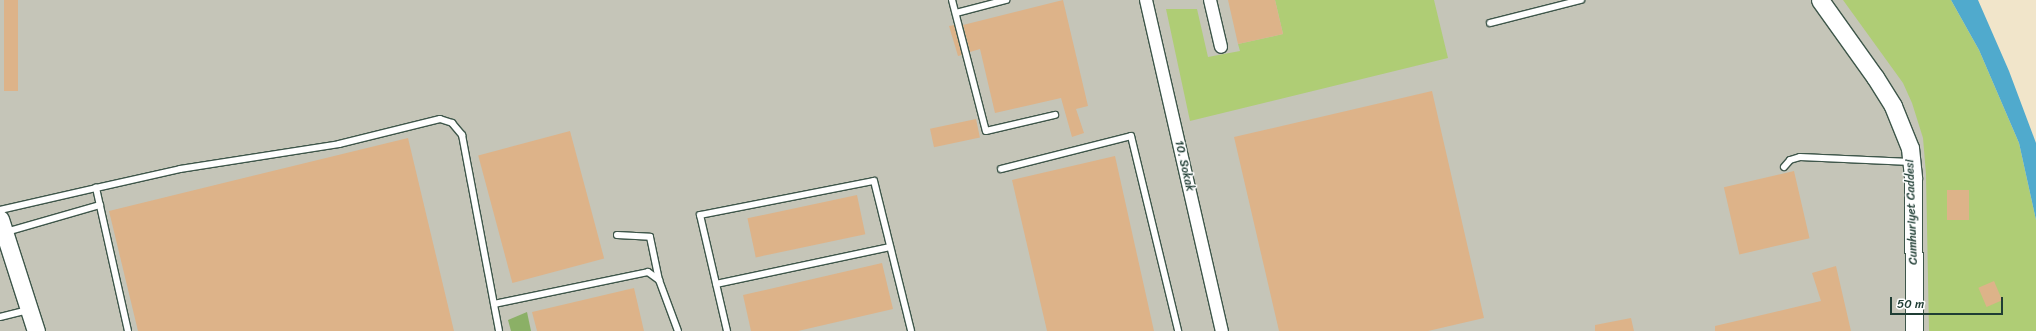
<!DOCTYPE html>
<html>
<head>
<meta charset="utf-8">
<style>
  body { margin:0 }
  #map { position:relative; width:2036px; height:331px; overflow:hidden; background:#f1e5ca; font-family:Sriracha,sans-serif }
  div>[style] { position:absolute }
  .industrial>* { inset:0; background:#c5c5b8 }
  .green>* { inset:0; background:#afcd75 }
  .forest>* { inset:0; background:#8bb066 }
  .water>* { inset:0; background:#50aacd }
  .building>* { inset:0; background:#ddb389; transform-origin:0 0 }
  .roads { filter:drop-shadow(1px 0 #3e564a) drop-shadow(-1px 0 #3e564a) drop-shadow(0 1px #3e564a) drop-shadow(0 -1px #3e564a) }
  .lane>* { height:6px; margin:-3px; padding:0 3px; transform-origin:3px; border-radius:3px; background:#fff }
  .street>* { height:12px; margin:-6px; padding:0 6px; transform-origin:6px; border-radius:6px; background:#fff }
  .secondary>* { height:17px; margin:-8.5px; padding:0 8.5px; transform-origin:8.5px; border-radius:8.5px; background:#fff }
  span { translate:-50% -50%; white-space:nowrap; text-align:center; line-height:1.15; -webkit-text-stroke:3px #fff; paint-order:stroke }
  .street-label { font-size:12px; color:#1f3d34 }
  .scale { position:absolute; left:1890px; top:297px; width:113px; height:18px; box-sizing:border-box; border:2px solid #1f3d34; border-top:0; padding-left:5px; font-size:12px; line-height:14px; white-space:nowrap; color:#1f3d34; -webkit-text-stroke:3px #fff; paint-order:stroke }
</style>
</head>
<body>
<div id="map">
  <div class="industrial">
    <div style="clip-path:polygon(0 0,1884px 0,1962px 123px,1973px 331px,0 331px)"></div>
  </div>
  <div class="green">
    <div style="clip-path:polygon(1275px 0,1434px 0,1448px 58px,1190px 121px,1166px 9px,1197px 9px,1208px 57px,1240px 51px,1238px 44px,1283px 34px)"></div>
    <div style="clip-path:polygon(1843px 0,1951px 0,1979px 50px,2019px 143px,2036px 220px,2036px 331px,1929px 331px,1926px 174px,1923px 138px,1912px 103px,1903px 83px)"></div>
  </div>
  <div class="forest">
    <div style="clip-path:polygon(527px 312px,531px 331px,511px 331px,508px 320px)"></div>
  </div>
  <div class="water">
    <div style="clip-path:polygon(1951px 0,1978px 0,2009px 71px,2036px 143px,2036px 220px,2019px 143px,1979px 50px)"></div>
  </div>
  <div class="building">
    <div style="left:4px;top:0;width:14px;height:91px"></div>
    <div style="clip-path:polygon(1063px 0,1088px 106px,1076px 109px,1084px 133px,1072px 137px,1061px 98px,995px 113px,980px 49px,970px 52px,963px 25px)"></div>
    <div style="clip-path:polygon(1228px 0,1275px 0,1283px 34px,1238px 44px)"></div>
    <div style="clip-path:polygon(954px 25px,962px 55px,958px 56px,949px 26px)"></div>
    <div style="clip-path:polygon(1432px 91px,1484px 318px,1428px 331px,1279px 331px,1234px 137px)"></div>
    <div style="left:976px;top:119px;width:19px;height:47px;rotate:78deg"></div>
    <div style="left:570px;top:131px;width:132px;height:95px;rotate:75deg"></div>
    <div style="clip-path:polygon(408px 138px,454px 331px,138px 331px,109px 211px)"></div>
    <div style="clip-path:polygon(1115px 156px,1154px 331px,1047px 331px,1012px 180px)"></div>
    <div style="left:1794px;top:171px;width:69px;height:72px;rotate:77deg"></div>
    <div style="left:1947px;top:190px;width:22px;height:30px"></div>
    <div style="left:857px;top:195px;width:40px;height:112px;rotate:78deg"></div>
    <div style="clip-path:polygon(882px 263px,893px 309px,798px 331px,751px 331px,743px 295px)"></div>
    <div style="clip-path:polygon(1836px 266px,1851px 331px,1715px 331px,1715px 326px,1821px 301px,1812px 273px)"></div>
    <div style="left:1994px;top:281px;width:21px;height:17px;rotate:67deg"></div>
    <div style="clip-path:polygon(634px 288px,644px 331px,537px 331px,532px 312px)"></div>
    <div style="clip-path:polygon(1631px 318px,1634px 331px,1595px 331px,1595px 325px)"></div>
  </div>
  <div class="roads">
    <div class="lane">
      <div style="left:952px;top:0;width:135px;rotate:75.5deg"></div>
      <div style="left:986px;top:131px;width:71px;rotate:-13.1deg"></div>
      <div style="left:956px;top:13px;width:52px;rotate:-14.6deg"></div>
      <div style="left:1490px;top:23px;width:94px;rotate:-14.2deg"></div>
      <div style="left:1784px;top:167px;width:9px;rotate:-49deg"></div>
      <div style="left:1790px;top:160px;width:10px;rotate:-17deg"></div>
      <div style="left:1800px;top:157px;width:111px;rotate:2.6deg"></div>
      <div style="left:1001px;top:169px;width:134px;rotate:-14.2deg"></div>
      <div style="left:1131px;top:136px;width:201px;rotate:76.4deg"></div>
      <div style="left:0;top:210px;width:98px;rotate:-12.9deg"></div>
      <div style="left:6px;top:232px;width:98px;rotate:-16deg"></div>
      <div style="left:617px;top:235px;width:33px;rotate:3deg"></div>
      <div style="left:650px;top:237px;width:44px;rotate:78.2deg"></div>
      <div style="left:659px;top:280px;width:54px;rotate:69.6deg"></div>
      <div style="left:716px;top:284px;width:178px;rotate:-12deg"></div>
      <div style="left:494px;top:304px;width:157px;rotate:-11.7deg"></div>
      <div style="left:648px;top:272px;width:14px;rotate:36deg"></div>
      <div style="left:0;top:317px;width:30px;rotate:-14deg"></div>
      <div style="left:128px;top:331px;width:147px;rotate:-102.6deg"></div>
      <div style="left:96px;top:188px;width:86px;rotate:-12.7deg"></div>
      <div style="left:180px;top:169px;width:161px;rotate:-8.9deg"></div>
      <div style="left:339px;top:144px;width:104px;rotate:-13.9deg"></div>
      <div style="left:440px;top:119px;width:13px;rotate:18deg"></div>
      <div style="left:452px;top:123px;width:16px;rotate:50deg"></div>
      <div style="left:462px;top:135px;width:199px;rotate:79.3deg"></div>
      <div style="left:727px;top:331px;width:119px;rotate:-103.1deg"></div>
      <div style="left:700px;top:215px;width:177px;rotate:-11.1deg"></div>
      <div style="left:874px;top:181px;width:154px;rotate:76.1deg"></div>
    </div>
    <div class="street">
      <div style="left:1146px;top:0;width:340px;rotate:77.1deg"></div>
      <div style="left:1210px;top:0;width:48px;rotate:76.8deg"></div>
    </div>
    <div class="secondary">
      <div style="left:1820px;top:0;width:95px;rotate:54.5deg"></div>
      <div style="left:1875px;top:77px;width:34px;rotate:58deg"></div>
      <div style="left:1893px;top:106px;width:45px;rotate:68deg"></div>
      <div style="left:1910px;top:148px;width:31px;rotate:84deg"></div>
      <div style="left:1913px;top:179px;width:152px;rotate:89.6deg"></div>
      <div style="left:0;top:219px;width:118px;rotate:72.2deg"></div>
    </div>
  </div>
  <div class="street-label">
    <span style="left:1184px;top:166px;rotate:77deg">10. Sokak</span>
    <span style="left:1912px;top:212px;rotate:-92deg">Cumhuriyet Caddesi</span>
  </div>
  <div class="scale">50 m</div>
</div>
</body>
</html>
